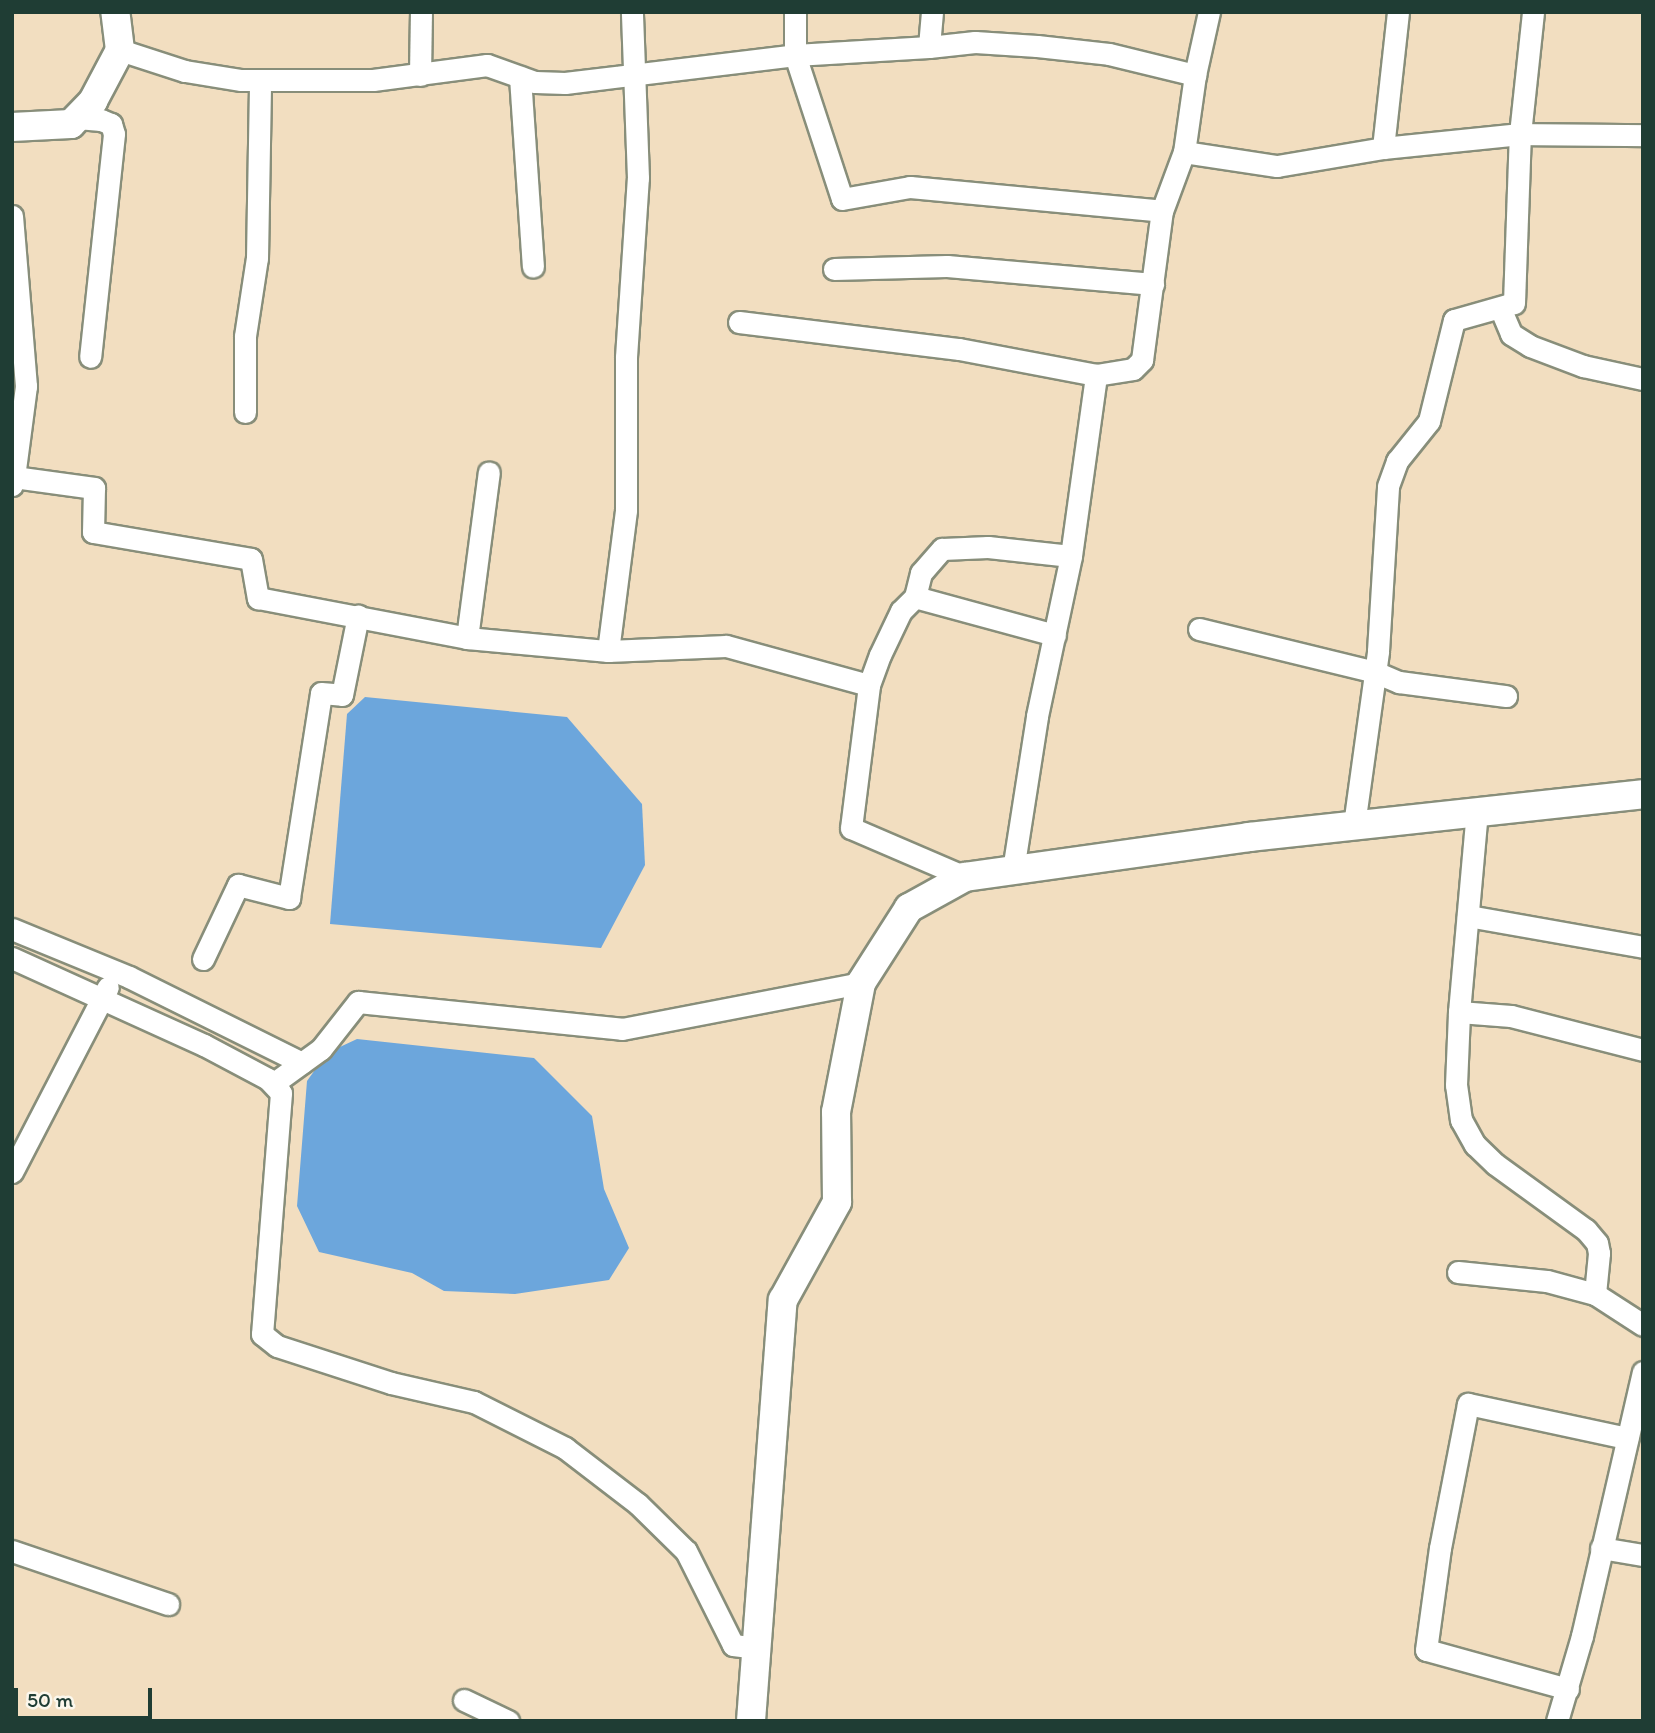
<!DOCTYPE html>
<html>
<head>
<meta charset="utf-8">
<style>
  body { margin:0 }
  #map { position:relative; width:1655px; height:1733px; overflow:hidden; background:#f2dec0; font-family:Itim,sans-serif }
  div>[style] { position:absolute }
  .water>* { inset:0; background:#6ca6dc }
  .roads { filter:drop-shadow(2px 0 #888e7a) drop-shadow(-2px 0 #888e7a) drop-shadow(0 2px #888e7a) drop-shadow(0 -2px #888e7a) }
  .minor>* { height:21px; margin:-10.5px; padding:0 10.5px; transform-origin:10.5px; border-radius:10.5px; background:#fff }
  .tertiary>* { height:28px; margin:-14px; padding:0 14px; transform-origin:14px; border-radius:14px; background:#fff }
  span { translate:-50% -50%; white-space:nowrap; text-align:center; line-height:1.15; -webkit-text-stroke:6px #fbf7ec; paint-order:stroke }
  .frame { position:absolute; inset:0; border:14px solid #1f3d34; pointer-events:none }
  .scale { position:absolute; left:14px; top:1688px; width:138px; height:32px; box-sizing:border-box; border:4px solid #1f3d34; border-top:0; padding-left:9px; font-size:21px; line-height:24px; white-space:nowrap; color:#1f3d34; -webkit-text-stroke:5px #fbf7ec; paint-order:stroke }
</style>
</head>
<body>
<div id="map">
  <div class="water">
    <div style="clip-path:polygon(365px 697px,567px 717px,642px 804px,645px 865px,601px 948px,330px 924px,347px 714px)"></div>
    <div style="clip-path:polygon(357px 1039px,534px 1058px,592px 1116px,604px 1189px,629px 1248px,609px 1280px,515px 1294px,444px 1291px,412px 1273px,319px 1252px,297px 1206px,307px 1081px,327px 1053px)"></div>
  </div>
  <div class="roads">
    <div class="minor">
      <div style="left:795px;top:12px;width:43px;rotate:90deg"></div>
      <div style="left:795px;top:55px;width:151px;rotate:71.9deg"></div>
      <div style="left:842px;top:199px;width:69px;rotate:-10deg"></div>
      <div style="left:910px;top:187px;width:253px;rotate:5.4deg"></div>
      <div style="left:932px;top:12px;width:35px;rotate:95deg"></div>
      <div style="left:929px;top:47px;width:46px;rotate:-6.2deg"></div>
      <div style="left:975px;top:42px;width:62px;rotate:3.7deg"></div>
      <div style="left:1037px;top:46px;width:72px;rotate:6.3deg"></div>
      <div style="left:1109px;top:54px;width:89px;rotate:13.7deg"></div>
      <div style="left:1195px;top:75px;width:78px;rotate:98.1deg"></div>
      <div style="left:1184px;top:152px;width:94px;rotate:8.6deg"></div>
      <div style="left:1277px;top:166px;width:108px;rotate:-9.6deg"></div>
      <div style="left:1383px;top:148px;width:138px;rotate:-5.8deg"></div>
      <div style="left:1520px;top:134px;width:123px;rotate:-83.9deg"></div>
      <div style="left:120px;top:50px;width:68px;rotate:17.9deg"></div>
      <div style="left:185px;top:71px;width:57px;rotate:9.1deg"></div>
      <div style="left:241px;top:80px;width:132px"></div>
      <div style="left:373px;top:80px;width:115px;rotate:-7.5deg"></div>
      <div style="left:487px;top:65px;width:51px;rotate:19.5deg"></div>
      <div style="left:535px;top:82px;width:30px;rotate:2deg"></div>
      <div style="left:565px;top:83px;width:232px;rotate:-6.9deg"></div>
      <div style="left:795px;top:55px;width:134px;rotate:-3.4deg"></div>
      <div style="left:420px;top:75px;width:63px;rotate:-89.1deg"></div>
      <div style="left:1195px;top:75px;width:65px;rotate:-77.5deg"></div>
      <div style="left:520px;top:77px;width:190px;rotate:86.1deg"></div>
      <div style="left:77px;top:118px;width:24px;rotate:5deg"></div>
      <div style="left:101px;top:120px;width:11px;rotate:22deg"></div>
      <div style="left:111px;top:124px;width:10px;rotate:73deg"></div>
      <div style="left:114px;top:134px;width:224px;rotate:96.1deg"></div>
      <div style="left:1383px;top:148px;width:137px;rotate:-83.7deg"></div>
      <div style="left:12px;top:216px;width:171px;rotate:85.3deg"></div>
      <div style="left:26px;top:386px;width:92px;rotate:97.5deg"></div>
      <div style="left:834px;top:269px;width:113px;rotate:-1.5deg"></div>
      <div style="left:947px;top:266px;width:207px;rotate:5deg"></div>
      <div style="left:1501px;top:310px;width:26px;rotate:67deg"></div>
      <div style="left:1511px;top:334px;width:22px;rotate:32deg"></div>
      <div style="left:1530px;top:346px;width:57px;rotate:20.7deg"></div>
      <div style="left:1583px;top:366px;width:61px;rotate:12.2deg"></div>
      <div style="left:739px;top:322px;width:222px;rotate:7deg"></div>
      <div style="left:959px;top:349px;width:139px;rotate:10.7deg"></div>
      <div style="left:1096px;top:375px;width:37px;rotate:-9deg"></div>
      <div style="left:1133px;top:369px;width:13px;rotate:-45deg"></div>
      <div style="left:1142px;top:360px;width:150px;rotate:-82.4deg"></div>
      <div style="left:1162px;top:211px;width:63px;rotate:-69.6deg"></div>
      <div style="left:245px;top:412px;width:76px;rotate:-90deg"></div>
      <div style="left:245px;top:336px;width:79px;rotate:-81.3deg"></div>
      <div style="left:257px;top:258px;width:178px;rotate:-89deg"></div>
      <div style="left:12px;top:485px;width:8px;rotate:-76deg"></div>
      <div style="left:14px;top:477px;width:81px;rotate:7.8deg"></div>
      <div style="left:94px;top:488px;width:44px;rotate:91.3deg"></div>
      <div style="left:93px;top:532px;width:160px;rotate:9.7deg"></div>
      <div style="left:251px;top:559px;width:40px;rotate:80deg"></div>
      <div style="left:258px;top:598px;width:213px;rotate:10.8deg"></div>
      <div style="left:467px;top:638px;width:142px;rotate:5.3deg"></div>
      <div style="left:608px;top:651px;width:118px;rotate:-2.4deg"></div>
      <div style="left:726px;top:646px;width:148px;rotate:15.3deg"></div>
      <div style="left:915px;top:597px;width:25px;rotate:-76deg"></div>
      <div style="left:921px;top:573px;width:32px;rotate:-49deg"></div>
      <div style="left:942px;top:549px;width:46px;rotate:-2.5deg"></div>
      <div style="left:988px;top:547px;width:83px;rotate:6.2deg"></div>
      <div style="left:1199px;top:629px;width:181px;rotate:13.7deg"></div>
      <div style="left:1375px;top:672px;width:26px;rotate:23deg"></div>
      <div style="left:1399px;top:682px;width:108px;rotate:7.5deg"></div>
      <div style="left:467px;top:638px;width:167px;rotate:-82.5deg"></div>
      <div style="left:608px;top:651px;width:142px;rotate:-82.7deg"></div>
      <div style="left:626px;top:510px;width:153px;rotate:-90deg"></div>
      <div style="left:626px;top:357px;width:179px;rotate:-86.2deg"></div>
      <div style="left:638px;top:178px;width:166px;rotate:-92.1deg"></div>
      <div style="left:1354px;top:825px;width:176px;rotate:-82.1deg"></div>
      <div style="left:1378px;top:651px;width:165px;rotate:-86.5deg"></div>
      <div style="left:1388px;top:486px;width:27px;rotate:-70deg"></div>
      <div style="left:1397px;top:461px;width:51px;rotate:-51.3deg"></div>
      <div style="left:1429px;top:421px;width:104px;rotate:-76.1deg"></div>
      <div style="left:1454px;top:320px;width:62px;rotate:-15.8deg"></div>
      <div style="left:1514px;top:303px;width:169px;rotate:-88deg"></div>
      <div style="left:1520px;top:134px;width:123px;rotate:0.5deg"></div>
      <div style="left:1013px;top:870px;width:156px;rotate:-81.1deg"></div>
      <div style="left:1037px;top:716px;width:164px;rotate:-78deg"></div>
      <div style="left:1071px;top:556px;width:183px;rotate:-82.1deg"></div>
      <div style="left:965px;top:877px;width:124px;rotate:-156.7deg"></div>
      <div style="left:851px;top:828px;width:144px;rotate:-82.8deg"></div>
      <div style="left:869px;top:685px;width:32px;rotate:-70deg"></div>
      <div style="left:880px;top:655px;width:49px;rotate:-64.5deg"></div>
      <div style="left:901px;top:611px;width:20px;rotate:-45deg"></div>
      <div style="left:915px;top:597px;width:145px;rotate:15.2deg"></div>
      <div style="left:1468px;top:916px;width:178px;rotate:10deg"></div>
      <div style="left:12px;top:929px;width:126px;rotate:22.3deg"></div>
      <div style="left:129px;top:977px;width:193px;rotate:26.4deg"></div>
      <div style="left:12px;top:958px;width:211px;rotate:24.4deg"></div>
      <div style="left:204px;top:1045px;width:72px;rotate:28deg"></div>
      <div style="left:268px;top:1079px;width:19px;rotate:47deg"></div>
      <div style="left:281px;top:1093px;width:242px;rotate:94.5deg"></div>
      <div style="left:262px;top:1334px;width:19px;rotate:39deg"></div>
      <div style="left:277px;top:1346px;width:120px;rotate:18deg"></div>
      <div style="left:391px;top:1383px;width:85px;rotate:12.9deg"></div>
      <div style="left:474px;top:1402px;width:102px;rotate:26.8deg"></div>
      <div style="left:565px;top:1448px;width:92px;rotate:37.5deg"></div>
      <div style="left:638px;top:1504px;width:67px;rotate:44.4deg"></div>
      <div style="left:686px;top:1551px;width:105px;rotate:63.4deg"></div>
      <div style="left:733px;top:1645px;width:25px;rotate:7deg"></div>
      <div style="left:203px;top:959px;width:82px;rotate:-64.7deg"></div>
      <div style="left:238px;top:885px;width:53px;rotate:14.3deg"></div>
      <div style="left:289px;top:898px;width:207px;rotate:-81.1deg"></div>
      <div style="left:321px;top:693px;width:21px;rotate:5deg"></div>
      <div style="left:342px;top:695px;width:81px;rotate:-78.6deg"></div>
      <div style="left:1459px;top:1012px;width:52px;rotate:4.4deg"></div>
      <div style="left:1511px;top:1016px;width:136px;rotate:14.4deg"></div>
      <div style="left:274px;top:1083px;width:58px;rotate:-35.9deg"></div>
      <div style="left:321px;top:1049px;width:60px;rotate:-51.8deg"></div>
      <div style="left:358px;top:1002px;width:265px;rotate:5.8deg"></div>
      <div style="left:622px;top:1029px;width:243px;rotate:-10.9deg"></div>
      <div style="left:12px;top:1172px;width:208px;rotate:-62.6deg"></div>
      <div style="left:1458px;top:1272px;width:89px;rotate:5.8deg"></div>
      <div style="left:1547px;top:1281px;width:50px;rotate:15.2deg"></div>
      <div style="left:1595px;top:1294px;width:41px;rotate:-84.4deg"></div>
      <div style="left:1599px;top:1253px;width:10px;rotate:-101deg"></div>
      <div style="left:1597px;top:1243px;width:17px;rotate:-130deg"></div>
      <div style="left:1586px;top:1230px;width:112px;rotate:-144deg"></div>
      <div style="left:1495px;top:1164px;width:28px;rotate:-136deg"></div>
      <div style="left:1475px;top:1145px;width:29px;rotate:-119deg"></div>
      <div style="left:1461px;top:1120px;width:35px;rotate:-98deg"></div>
      <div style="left:1456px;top:1085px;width:73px;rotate:-87.6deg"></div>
      <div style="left:1459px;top:1012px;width:201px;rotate:-84.9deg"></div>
      <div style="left:1595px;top:1294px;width:57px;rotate:32.9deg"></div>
      <div style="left:1601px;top:1548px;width:43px;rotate:9.5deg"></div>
      <div style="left:12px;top:1551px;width:165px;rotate:18.8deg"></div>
      <div style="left:1568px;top:1689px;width:147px;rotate:-164.6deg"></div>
      <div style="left:1426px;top:1650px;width:103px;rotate:-82.2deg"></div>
      <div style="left:1440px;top:1548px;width:147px;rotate:-79deg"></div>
      <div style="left:1468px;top:1404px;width:163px;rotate:12.1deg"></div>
      <div style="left:464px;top:1700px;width:49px;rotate:25.5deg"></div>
      <div style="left:1557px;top:1721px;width:89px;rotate:-73.6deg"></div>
      <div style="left:1582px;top:1636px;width:271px;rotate:-77deg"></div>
    </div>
    <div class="tertiary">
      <div style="left:12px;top:127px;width:59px;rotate:-2.9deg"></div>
      <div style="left:71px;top:124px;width:32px;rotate:-46deg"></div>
      <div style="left:93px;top:101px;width:58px;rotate:-62.1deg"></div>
      <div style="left:120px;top:50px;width:38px;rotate:-97deg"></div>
      <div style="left:751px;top:1721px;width:422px;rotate:-85.7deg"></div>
      <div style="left:783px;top:1300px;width:112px;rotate:-61.1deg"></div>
      <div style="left:837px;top:1202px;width:90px;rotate:-90.6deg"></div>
      <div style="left:836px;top:1112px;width:131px;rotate:-79deg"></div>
      <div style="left:861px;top:983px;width:89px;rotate:-57.4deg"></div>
      <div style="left:909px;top:908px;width:64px;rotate:-29deg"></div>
      <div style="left:965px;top:877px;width:287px;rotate:-8deg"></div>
      <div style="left:1249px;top:837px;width:396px;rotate:-6.2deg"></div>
    </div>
  </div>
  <div class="frame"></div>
  <div class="scale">50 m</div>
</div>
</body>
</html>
